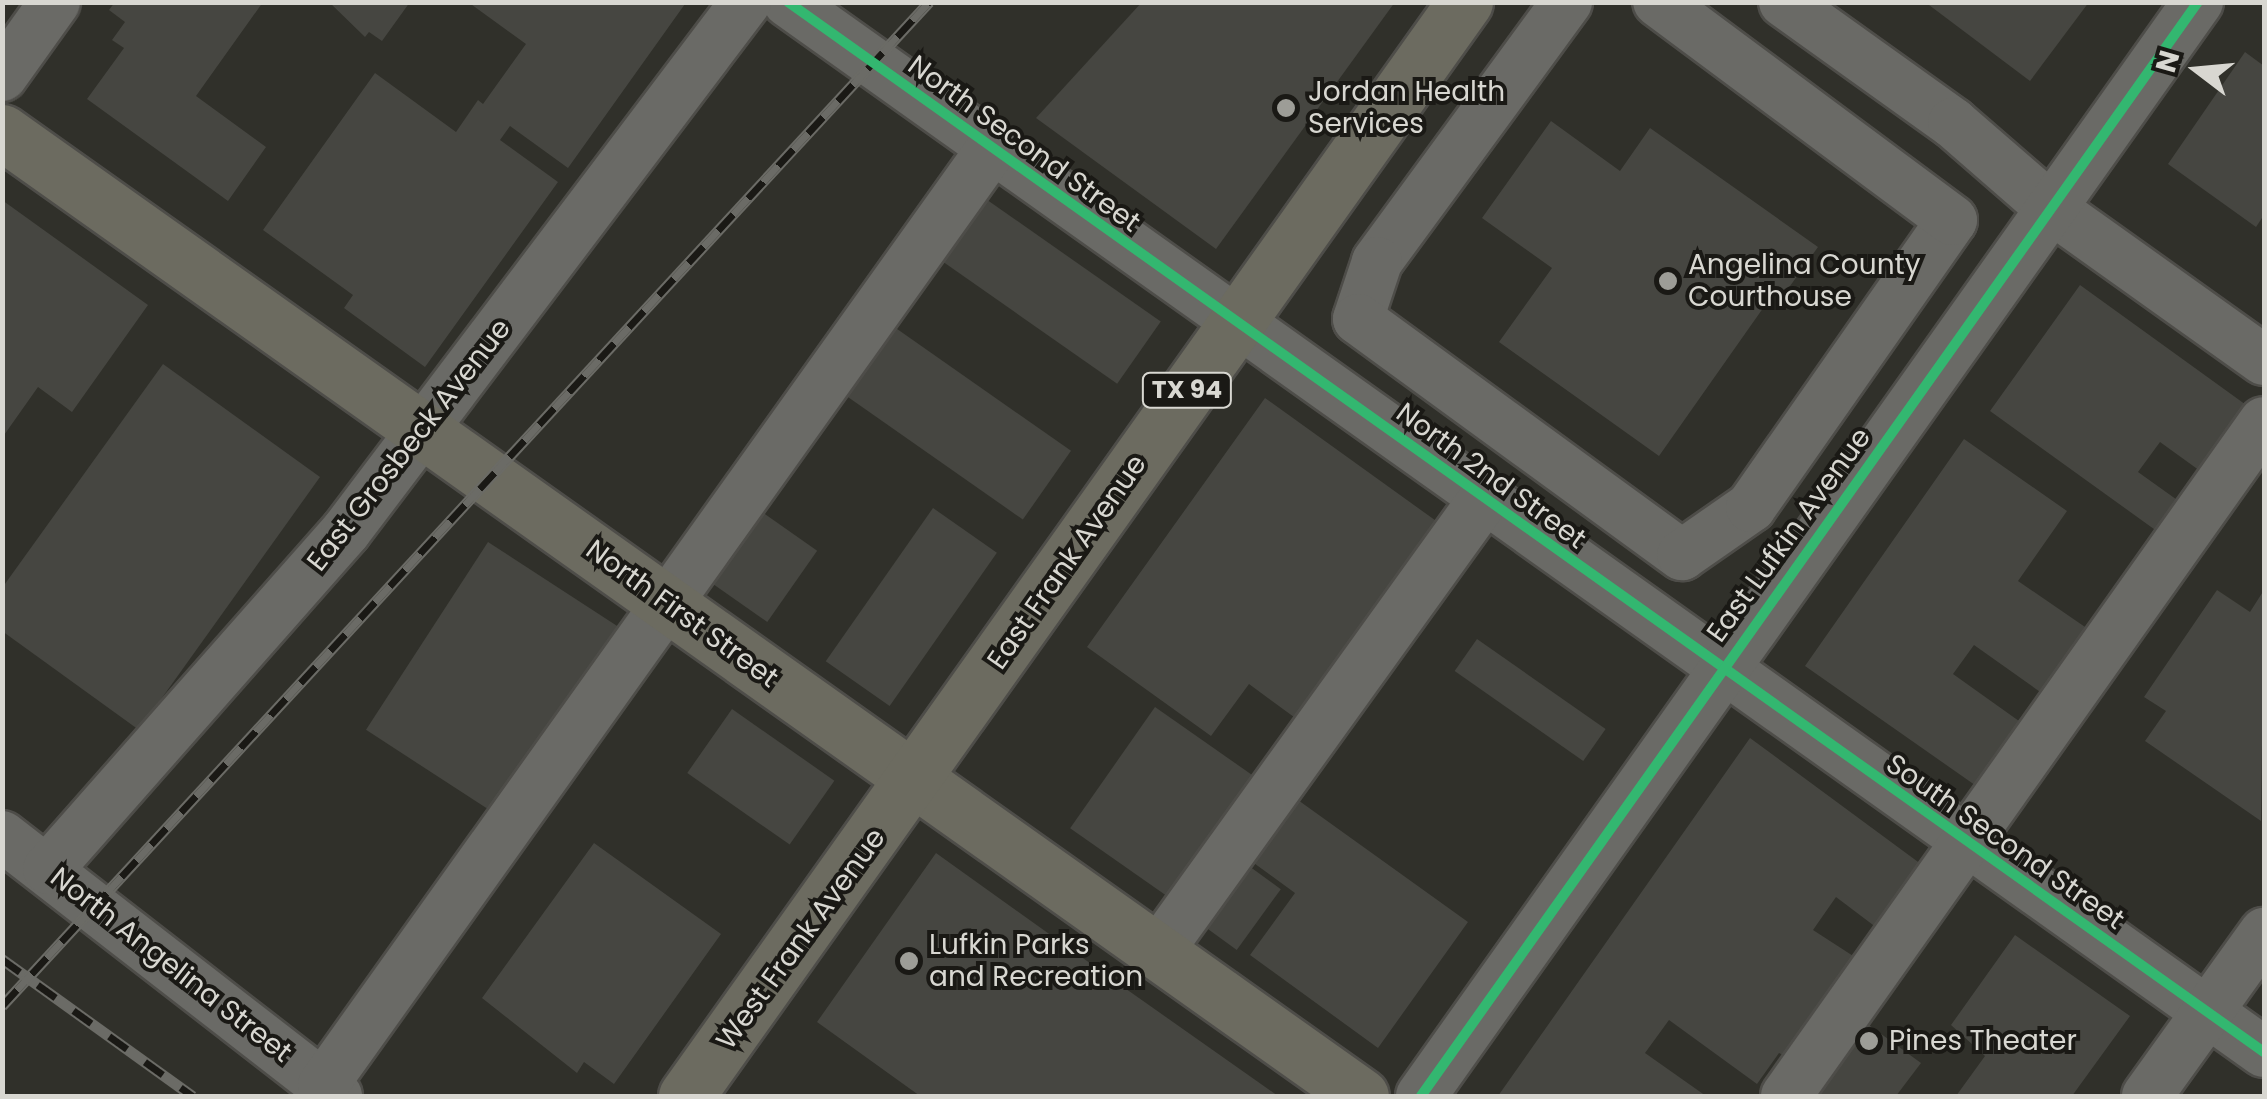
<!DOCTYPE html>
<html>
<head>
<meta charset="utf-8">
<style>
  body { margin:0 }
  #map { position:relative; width:2267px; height:1099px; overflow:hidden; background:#30302a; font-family:Poppins,sans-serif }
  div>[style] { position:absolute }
  .building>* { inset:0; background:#464641; transform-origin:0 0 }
  .roads { filter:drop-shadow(2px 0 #4e4d49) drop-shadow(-2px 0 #4e4d49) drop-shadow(0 2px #4e4d49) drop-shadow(0 -2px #4e4d49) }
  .minor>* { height:50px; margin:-25px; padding:0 25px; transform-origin:25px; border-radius:25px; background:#6a6a66 }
  .major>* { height:55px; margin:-27.5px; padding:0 27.5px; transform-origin:27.5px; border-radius:27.5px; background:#6c6b60 }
  .rail>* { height:11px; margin-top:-5.5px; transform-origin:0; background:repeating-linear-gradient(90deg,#1a1915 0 22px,#6b6b66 0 44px); box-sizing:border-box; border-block:2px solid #6b6b66 }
  .cycleway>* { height:10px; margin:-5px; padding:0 5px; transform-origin:5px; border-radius:5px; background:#33b770 }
  .dots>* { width:28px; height:28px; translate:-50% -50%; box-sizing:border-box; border:5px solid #1a1915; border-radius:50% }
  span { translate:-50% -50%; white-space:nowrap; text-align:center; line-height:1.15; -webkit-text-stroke:8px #1a1915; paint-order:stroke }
  .shield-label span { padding:2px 8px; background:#1a1915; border:2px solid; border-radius:8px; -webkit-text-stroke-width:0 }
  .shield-label { font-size:25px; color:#d8d7d1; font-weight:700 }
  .poi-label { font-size:28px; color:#d8d7d1 }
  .left { translate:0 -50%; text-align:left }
  .street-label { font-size:28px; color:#d8d7d1 }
  .frame { position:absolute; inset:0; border:5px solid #d8d7d1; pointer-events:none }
  .north { position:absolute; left:2147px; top:20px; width:100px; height:100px; -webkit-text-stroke:8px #1a1915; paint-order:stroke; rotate:286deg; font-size:28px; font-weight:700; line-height:40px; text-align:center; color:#d8d7d1 }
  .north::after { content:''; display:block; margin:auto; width:35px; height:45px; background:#d8d7d1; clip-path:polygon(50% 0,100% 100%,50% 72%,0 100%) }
</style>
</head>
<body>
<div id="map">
  <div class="building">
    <div style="clip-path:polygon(115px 2px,263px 2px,196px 96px,266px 147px,228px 201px,87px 99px,124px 48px,112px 40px,125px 22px,109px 10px)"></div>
    <div style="clip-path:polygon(329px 2px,410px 2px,382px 41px,369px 32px,365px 37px)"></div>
    <div style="clip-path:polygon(468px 2px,685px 4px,568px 168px,510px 126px,500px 140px,558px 182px,425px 367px,344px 308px,353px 295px,263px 230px,375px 73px,456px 132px,478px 100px,483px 104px,526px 44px)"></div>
    <div style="clip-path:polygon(1142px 2px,1395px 2px,1216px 249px,1036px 118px)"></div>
    <div style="clip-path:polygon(1925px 2px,2089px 2px,2030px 81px)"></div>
    <div style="clip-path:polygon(2245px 52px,2264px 66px,2264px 215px,2256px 227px,2168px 164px)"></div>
    <div style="clip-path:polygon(1551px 121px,1620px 171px,1650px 128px,1818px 247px,1780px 300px,1773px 294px,1659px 456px,1499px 342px,1552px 268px,1482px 218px)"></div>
    <div style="left:983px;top:197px;width:217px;height:76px;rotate:35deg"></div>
    <div style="clip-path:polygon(2px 200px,148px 305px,72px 412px,38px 387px,2px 438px)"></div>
    <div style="clip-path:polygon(2080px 285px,2260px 415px,2214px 481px,2160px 442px,2138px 472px,2187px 507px,2165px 537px,1990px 411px)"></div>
    <div style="left:890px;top:324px;width:221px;height:84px;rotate:35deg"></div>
    <div style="clip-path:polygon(163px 364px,320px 477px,139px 730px,2px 631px,2px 588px)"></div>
    <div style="clip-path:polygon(1265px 398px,1439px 523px,1298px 720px,1249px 684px,1211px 736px,1087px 647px)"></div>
    <div style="clip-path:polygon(1964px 439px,2067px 511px,2018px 581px,2088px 629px,2043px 694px,1974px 645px,1953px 674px,2026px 726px,1982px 790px,1805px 666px)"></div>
    <div style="left:933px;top:508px;width:78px;height:187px;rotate:35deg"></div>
    <div style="left:759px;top:510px;width:71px;height:87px;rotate:35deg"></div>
    <div style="left:488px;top:542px;width:160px;height:224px;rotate:33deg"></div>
    <div style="clip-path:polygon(2217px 590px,2250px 612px,2264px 590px,2261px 821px,2145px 741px,2166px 711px,2144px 697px)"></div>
    <div style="left:1477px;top:639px;width:157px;height:39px;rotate:35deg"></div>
    <div style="left:1155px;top:707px;width:126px;height:148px;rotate:35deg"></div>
    <div style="left:732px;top:709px;width:125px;height:78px;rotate:35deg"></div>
    <div style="clip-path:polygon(1750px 738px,1929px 870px,1885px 934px,1836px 897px,1813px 930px,1864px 963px,1789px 1058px,1779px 1053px,1757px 1084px,1669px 1020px,1645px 1053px,1706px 1096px,1498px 1096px)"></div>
    <div style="clip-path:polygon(1291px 795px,1468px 922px,1378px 1048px,1250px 955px,1295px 893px,1247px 858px)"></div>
    <div style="clip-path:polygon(594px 843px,721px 934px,614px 1084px,584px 1062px,577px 1073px,482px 998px)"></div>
    <div style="clip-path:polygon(936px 853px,1129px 991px,1278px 1096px,920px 1096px,817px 1022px)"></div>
    <div style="left:1242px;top:861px;width:48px;height:75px;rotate:36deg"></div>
    <div style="clip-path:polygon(2015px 935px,2130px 1016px,2072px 1096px,1956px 1096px,1985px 1056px,1951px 1025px)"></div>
    <div style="clip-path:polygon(1862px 1020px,1921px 1063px,1896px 1096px,1807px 1096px)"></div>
  </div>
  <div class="roads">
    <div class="minor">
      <div style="left:788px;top:2px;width:1811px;rotate:35.43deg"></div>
      <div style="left:1567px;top:2px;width:322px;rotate:126.2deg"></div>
      <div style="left:1377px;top:262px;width:60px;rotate:108.4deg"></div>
      <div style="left:1358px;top:319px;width:401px;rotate:36.1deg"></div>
      <div style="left:1682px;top:555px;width:84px;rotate:-34.8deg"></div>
      <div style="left:1751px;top:507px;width:350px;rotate:-55deg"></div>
      <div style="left:1952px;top:220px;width:366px;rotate:-143.4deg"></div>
      <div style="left:1784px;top:2px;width:208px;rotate:35.6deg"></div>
      <div style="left:1953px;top:123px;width:131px;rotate:41deg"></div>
      <div style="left:2052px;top:209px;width:260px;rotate:35.5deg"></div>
      <div style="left:2px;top:76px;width:91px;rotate:-54.4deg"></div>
      <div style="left:2px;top:836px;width:424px;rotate:37.8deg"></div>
      <div style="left:48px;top:869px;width:451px;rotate:-48.6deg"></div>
      <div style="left:346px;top:531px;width:663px;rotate:-52.91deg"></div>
      <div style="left:1157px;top:953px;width:560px;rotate:-54.24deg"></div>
      <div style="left:323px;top:1085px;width:1149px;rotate:-54.46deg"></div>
      <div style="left:1421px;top:1096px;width:1342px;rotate:-54.62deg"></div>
      <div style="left:1786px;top:1096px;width:826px;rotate:-54.66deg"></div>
      <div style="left:2147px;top:1096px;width:201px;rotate:-54.3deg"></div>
    </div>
    <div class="major">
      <div style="left:2px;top:132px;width:1666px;rotate:35.35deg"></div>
      <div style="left:686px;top:1096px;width:1343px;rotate:-54.55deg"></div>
    </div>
  </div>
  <div class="rail">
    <div style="left:2px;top:959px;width:235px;rotate:35.7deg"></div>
    <div style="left:2px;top:1006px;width:1367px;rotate:-47.28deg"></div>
  </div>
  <div class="cycleway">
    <div style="left:788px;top:2px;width:1811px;rotate:35.43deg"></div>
    <div style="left:1421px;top:1096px;width:1342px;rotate:-54.62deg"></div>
  </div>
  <div class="dots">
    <div style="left:1286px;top:108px;background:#9d9d97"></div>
    <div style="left:1668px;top:281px;background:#9d9d97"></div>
    <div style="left:909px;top:961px;background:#9d9d97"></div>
    <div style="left:1869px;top:1041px;background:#9d9d97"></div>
  </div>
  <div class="shield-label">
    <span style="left:1187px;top:390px">TX 94</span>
  </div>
  <div class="poi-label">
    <span class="left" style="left:1308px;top:108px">Jordan Health<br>Services</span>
    <span class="left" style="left:1688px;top:281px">Angelina County<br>Courthouse</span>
    <span class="left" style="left:929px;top:961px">Lufkin Parks<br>and Recreation</span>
    <span class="left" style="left:1889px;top:1041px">Pines Theater</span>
  </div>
  <div class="street-label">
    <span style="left:1024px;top:144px;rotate:36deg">North Second Street</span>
    <span style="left:409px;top:445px;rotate:-52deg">East Grosbeck Avenue</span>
    <span style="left:1491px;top:476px;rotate:36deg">North 2nd Street</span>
    <span style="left:1789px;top:535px;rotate:-54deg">East Lufkin Avenue</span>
    <span style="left:1067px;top:562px;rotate:-55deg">East Frank Avenue</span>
    <span style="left:682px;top:614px;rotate:36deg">North First Street</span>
    <span style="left:2005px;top:842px;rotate:35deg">South Second Street</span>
    <span style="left:801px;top:939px;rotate:-54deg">West Frank Avenue</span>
    <span style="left:171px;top:965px;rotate:38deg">North Angelina Street</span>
  </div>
  <div class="frame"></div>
  <div class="north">N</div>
</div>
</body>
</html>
